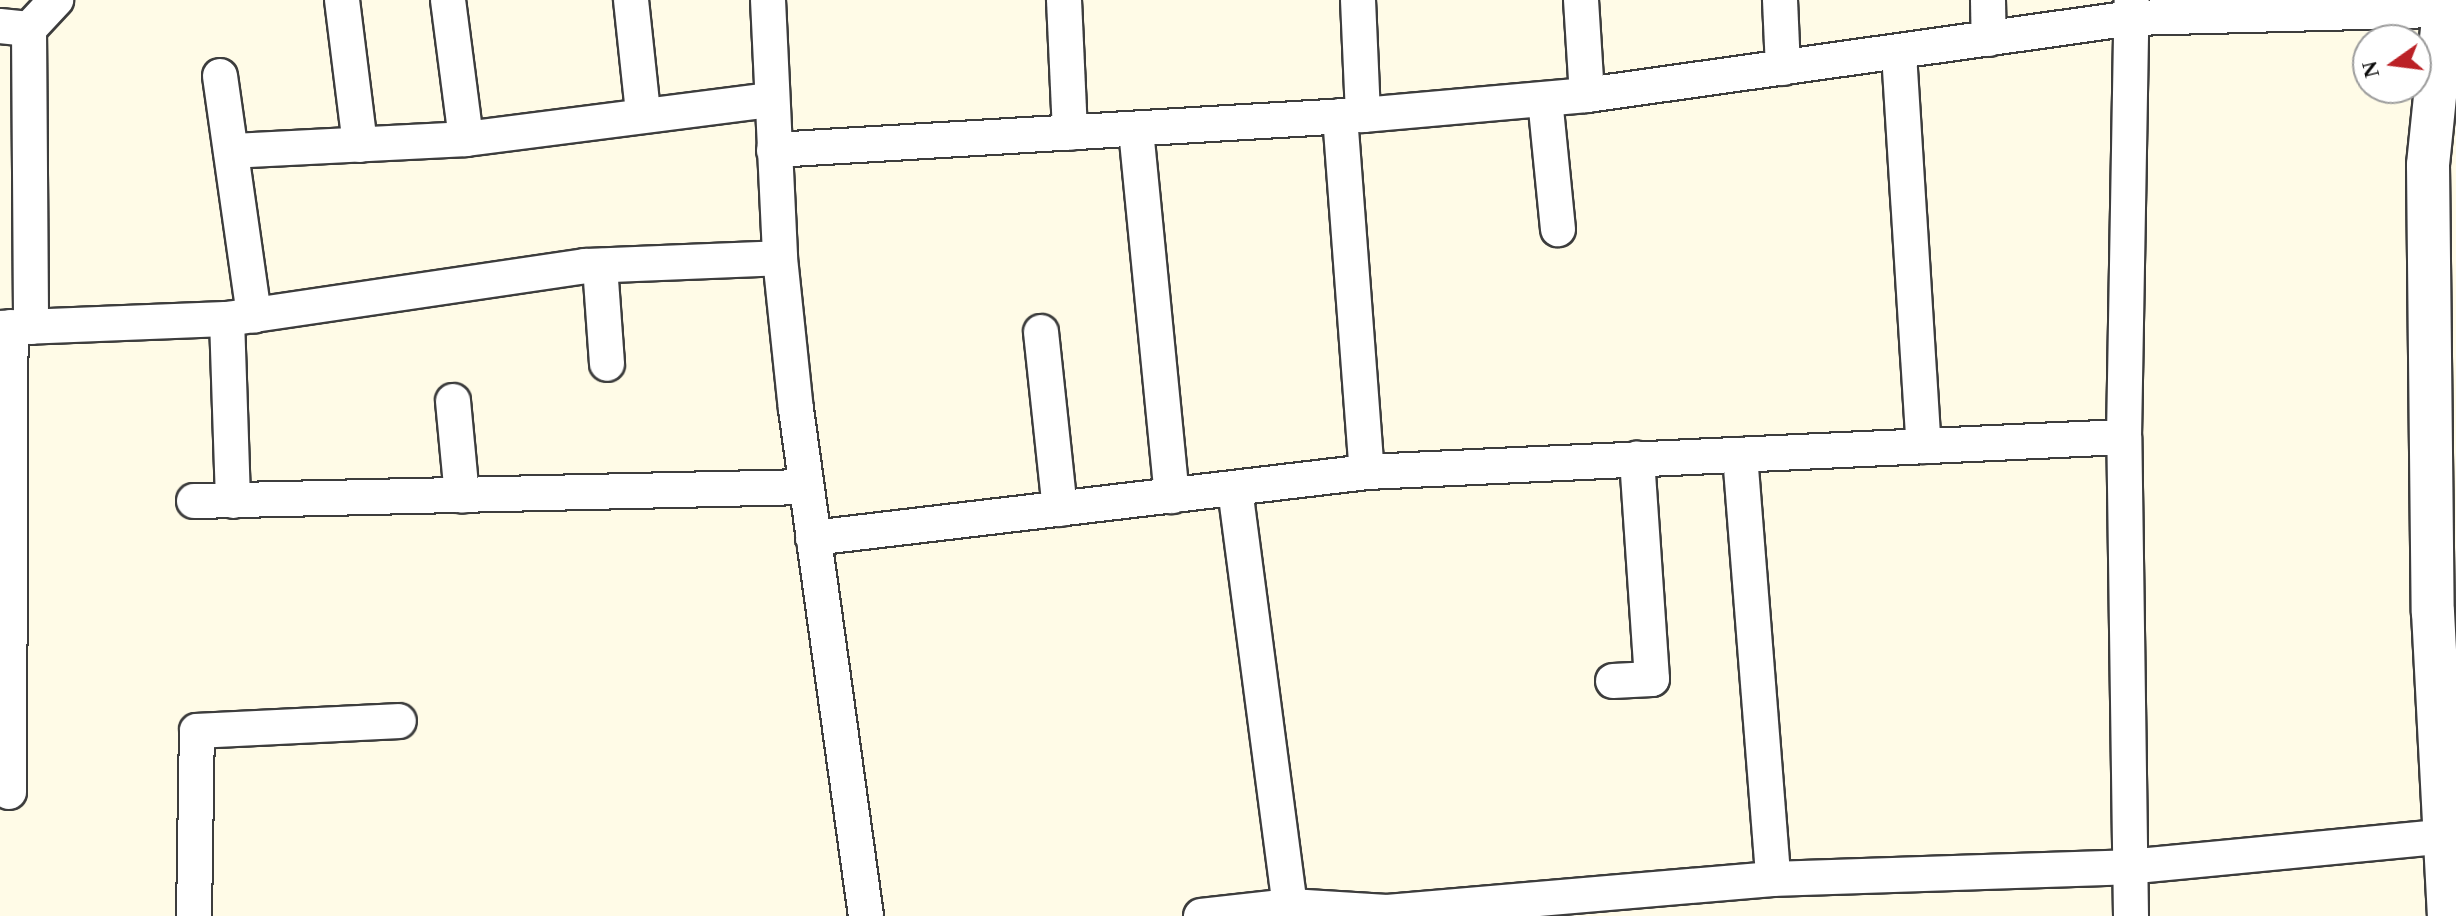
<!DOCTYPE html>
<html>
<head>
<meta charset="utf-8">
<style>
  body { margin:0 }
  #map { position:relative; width:2456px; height:916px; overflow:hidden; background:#fffbe7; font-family:"Times New Roman",serif }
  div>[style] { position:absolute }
  .roads { filter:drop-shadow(2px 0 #3d3d3d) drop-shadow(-2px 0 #3d3d3d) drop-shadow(0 2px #3d3d3d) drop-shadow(0 -2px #3d3d3d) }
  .minor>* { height:34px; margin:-17px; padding:0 17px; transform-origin:17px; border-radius:17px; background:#fff }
  .tertiary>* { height:42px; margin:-21px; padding:0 21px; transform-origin:21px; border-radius:21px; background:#fff }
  span { translate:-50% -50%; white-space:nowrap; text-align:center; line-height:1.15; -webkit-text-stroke:8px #fff; paint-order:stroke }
  .north { position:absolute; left:2352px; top:24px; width:80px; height:80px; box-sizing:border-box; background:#fff; border:2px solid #9d9d9d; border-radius:50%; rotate:256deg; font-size:22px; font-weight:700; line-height:32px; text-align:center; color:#0a0a0a }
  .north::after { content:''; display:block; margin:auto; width:28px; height:36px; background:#bb2126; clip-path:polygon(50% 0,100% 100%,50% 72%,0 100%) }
</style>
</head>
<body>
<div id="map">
  <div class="roads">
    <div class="minor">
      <div style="left:342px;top:0;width:146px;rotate:82.9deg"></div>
      <div style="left:448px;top:0;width:140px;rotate:82.6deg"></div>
      <div style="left:631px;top:0;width:114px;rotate:83.9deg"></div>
      <div style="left:768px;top:0;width:258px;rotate:87.3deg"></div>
      <div style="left:780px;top:258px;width:152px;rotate:84deg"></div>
      <div style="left:796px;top:409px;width:512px;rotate:82.14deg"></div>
      <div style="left:1064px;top:0;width:133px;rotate:87.4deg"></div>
      <div style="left:1358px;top:0;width:115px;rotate:87.5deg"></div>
      <div style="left:1581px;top:0;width:95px;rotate:86.4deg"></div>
      <div style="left:1780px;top:0;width:68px;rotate:87.5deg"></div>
      <div style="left:1988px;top:0;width:39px;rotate:89deg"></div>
      <div style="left:0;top:26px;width:29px;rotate:6deg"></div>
      <div style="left:29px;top:29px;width:298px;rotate:89.6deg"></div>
      <div style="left:29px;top:29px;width:40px;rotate:-47deg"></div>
      <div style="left:1899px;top:54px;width:393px;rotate:86.4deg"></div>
      <div style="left:220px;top:76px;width:242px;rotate:81.9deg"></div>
      <div style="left:1545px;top:99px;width:131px;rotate:84.3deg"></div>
      <div style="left:1340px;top:116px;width:357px;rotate:85.7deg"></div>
      <div style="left:1136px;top:130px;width:368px;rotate:84.4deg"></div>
      <div style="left:774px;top:150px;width:590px;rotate:-3.4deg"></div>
      <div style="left:1363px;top:115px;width:225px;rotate:-5.1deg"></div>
      <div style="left:1587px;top:95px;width:550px;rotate:-8.04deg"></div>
      <div style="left:2132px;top:18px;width:313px;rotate:-1.5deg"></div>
      <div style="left:231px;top:151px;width:235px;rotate:-2.9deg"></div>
      <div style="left:466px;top:139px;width:308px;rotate:-7.3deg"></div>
      <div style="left:600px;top:266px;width:98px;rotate:85.9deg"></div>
      <div style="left:227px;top:319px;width:182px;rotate:88.1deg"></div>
      <div style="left:0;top:328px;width:227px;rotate:-2.3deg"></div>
      <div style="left:227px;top:319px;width:362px;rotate:-8.4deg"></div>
      <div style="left:585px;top:266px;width:195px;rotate:-2.3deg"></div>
      <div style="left:1041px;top:332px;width:178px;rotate:83.9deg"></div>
      <div style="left:453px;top:401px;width:95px;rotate:84.6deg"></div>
      <div style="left:1740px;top:455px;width:425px;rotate:85.5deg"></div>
      <div style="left:1235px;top:489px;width:421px;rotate:82.5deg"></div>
      <div style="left:194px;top:501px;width:612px;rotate:-1.31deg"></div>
      <div style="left:813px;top:538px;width:558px;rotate:-6.79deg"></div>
      <div style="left:1367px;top:472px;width:758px;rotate:-2.65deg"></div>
      <div style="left:1613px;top:681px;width:39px;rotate:-3deg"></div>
      <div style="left:1652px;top:679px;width:221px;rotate:-93.9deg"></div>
      <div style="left:9px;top:792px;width:465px;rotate:-89.8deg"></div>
      <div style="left:194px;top:916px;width:185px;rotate:-89.1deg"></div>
      <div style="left:197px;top:731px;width:202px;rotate:-2.8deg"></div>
      <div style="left:1201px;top:916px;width:90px;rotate:-6.4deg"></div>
      <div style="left:1290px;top:906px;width:97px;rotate:3.5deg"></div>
      <div style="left:1387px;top:912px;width:387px;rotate:-4.9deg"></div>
      <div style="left:1773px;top:879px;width:354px;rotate:-1.9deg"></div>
      <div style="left:2127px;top:867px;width:315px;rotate:-5.5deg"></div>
      <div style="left:2131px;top:916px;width:479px;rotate:-90.8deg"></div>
      <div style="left:2124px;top:437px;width:437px;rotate:-89deg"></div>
    </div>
    <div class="tertiary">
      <div style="left:2445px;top:0;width:166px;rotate:95.9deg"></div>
      <div style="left:2428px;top:165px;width:447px;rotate:89.4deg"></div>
      <div style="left:2433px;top:612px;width:304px;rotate:87deg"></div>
    </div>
  </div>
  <div class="north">N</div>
</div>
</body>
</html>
